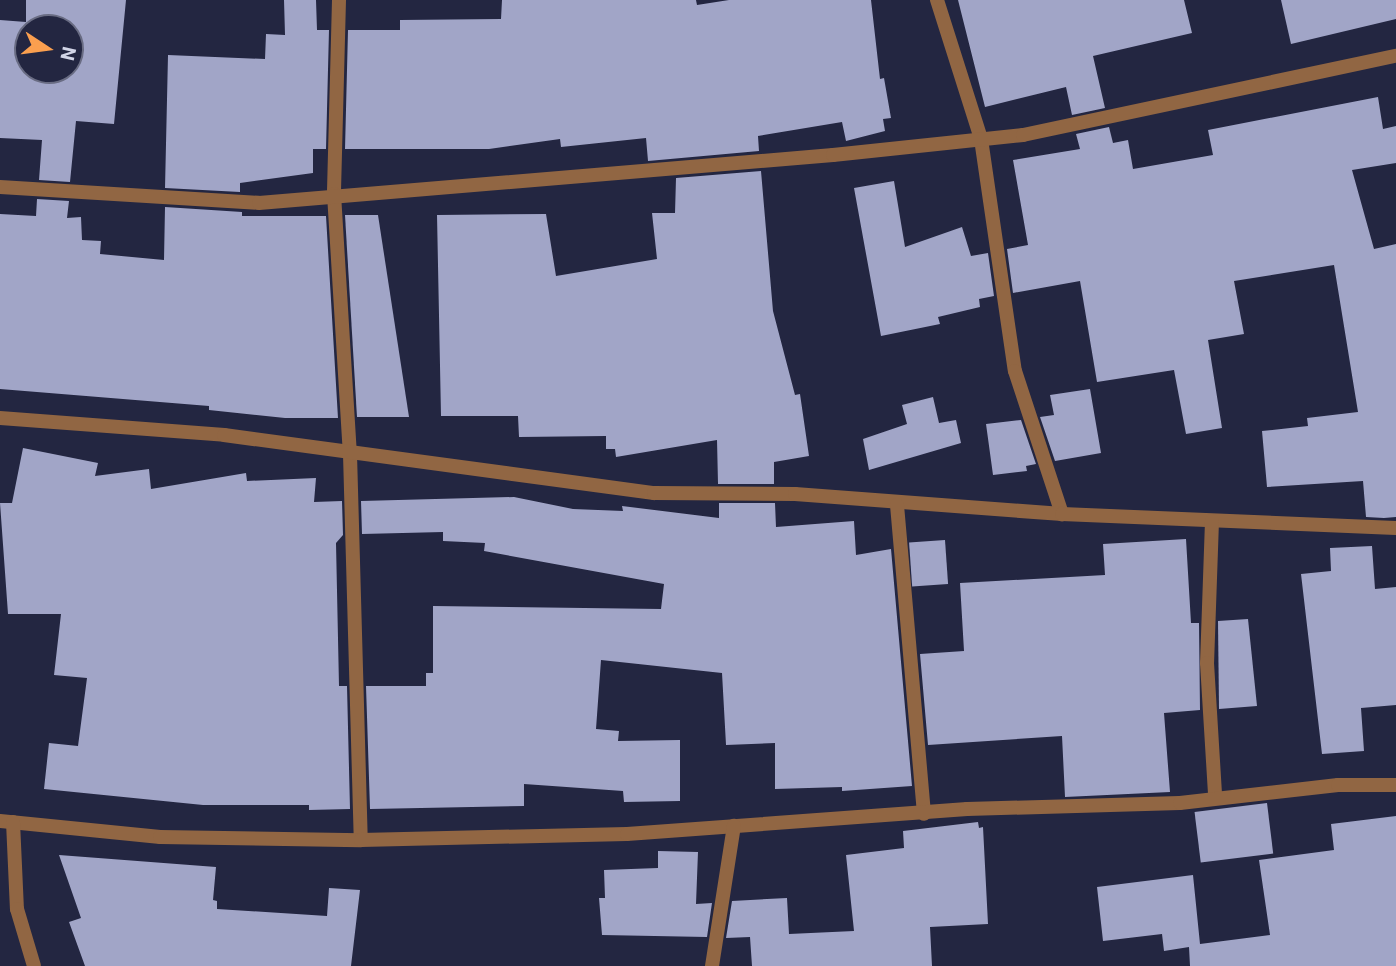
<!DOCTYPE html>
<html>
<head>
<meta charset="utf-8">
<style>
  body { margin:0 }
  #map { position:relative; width:1396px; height:966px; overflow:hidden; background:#232641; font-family:Roboto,sans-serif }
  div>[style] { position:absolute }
  .building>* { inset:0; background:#a1a5c7; transform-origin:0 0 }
  .street>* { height:14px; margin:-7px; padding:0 7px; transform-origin:7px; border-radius:7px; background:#916643 }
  span { translate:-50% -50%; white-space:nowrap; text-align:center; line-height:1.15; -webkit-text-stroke:7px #232641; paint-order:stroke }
  .north { position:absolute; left:14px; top:14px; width:70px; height:70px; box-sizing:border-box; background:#232641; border:2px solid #696c83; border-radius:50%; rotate:103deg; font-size:19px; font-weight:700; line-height:28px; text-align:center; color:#d2d5e7 }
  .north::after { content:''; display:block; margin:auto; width:24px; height:32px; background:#fa9f4f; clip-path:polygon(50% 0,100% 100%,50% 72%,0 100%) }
</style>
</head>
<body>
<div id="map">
  <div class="building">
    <div style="clip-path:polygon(evenodd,26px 0,126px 0,114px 124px,76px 121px,70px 182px,39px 180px,42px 140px,0 138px,0 20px,26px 22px,26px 0,28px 28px,70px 28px,70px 70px,28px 70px,28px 28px)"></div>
    <div style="clip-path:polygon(284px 0,316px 0,317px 30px,329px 30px,326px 149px,313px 149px,313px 173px,240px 183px,240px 192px,165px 188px,168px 55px,265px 59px,266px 34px,285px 35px)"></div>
    <div style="clip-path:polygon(502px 0,696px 0,697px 5px,729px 0,871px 0,880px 79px,884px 78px,891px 118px,883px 119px,885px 131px,846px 141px,842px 122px,758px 136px,759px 151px,648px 161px,646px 138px,561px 147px,560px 139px,489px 149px,345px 149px,348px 30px,400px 30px,400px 20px,501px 19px)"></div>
    <div style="clip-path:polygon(958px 0,1184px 0,1192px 33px,1093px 56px,1105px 108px,1072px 115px,1066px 87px,985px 107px)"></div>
    <div style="clip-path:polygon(1281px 0,1396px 0,1396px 19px,1291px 44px)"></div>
    <div style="clip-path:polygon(1378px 97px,1383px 129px,1396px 126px,1396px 163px,1352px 170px,1374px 249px,1396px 244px,1396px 517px,1384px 518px,1366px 517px,1363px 481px,1267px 487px,1262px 431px,1308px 426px,1307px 418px,1358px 412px,1334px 265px,1234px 281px,1244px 334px,1208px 340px,1222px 428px,1186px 434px,1174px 370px,1097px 382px,1080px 281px,1013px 293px,1007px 249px,1028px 245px,1013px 160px,1080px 149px,1076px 134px,1109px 127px,1113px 143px,1128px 140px,1133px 169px,1213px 155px,1208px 130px)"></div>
    <div style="clip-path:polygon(761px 171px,773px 311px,795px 395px,800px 394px,809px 456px,774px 462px,774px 484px,718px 484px,717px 440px,616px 457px,615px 449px,606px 449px,606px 436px,519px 437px,518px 416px,441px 416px,437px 215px,546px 214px,556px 276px,657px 259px,652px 213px,675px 213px,676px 178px)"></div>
    <div style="clip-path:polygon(894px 181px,905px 247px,962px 227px,971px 256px,988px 253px,994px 296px,979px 299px,980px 307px,938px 317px,940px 324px,881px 336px,854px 188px)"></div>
    <div style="clip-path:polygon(37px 199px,69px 201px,67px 218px,81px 217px,82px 240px,101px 241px,100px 254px,164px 260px,165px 207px,242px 212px,242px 216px,326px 216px,338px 418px,285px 418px,209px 410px,209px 406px,0 389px,0 214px,36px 216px)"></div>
    <div style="clip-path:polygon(345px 215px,378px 215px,409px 417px,357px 417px)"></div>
    <div style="clip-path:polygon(1090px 389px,1101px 453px,1055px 461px,1040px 417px,1054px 415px,1050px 395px)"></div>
    <div style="clip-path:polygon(933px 397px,939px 423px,956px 420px,961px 443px,869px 470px,863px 439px,907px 424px,902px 405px)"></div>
    <div style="clip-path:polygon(1021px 420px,1036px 464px,1026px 466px,1027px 471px,993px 475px,986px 424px)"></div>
    <div style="clip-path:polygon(23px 448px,98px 463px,95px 476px,149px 469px,151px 489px,246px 473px,247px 481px,316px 478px,314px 502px,342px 501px,343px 535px,336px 543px,339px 686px,347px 686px,350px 809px,309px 810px,309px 805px,203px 805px,44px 789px,49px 743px,78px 746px,87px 678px,54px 675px,61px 614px,8px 614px,0 503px,12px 503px)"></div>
    <div style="clip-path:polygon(514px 497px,573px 509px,623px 511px,622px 506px,719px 518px,719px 503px,775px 503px,776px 527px,854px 521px,856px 555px,891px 549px,912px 786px,842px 791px,842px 787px,775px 789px,775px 743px,726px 745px,722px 673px,601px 660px,596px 729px,619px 731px,618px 741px,680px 740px,680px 801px,624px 802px,623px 791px,524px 784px,524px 806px,370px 809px,366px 686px,426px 686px,426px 673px,433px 673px,433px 606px,661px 609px,664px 584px,484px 551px,485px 543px,443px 541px,443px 532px,362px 534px,361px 501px)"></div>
    <div style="clip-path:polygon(1186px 539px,1191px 623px,1199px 623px,1200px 710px,1164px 713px,1170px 792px,1065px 797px,1062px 736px,928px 745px,920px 654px,964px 651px,960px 583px,1105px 575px,1103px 544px)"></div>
    <div style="left:945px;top:540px;width:44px;height:36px;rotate:86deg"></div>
    <div style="clip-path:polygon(1372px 546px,1375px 589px,1396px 587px,1396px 705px,1361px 708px,1364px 751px,1322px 754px,1301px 574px,1331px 571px,1330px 548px)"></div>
    <div style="clip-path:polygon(1248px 619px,1257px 706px,1219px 709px,1218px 621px)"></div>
    <div style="left:1267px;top:803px;width:51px;height:73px;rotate:83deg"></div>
    <div style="clip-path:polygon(1396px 816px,1396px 966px,1190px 966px,1189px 947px,1164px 951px,1162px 934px,1103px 941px,1097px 887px,1193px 875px,1200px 944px,1270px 935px,1259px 860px,1334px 850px,1331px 824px)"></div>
    <div style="clip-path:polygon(978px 822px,979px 828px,983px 827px,988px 924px,930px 927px,932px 966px,752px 966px,750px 937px,726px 938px,732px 901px,787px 898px,789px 934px,854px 931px,846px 855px,904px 848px,903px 831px)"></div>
    <div style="clip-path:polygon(658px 851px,698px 852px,696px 904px,712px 903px,707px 937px,602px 935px,599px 898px,605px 898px,604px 870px,658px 868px)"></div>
    <div style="clip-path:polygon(59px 855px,216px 867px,213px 900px,217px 901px,217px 909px,327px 916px,329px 888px,360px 890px,351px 966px,85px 966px,69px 922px,81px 918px)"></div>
  </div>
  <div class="street">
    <div style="left:339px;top:0;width:194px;rotate:91.5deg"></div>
    <div style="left:334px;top:194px;width:260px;rotate:86.5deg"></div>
    <div style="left:350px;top:454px;width:386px;rotate:88.4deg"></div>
    <div style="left:937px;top:0;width:146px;rotate:72.4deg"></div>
    <div style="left:981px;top:139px;width:234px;rotate:81.7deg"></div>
    <div style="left:1015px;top:371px;width:151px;rotate:71.8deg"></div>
    <div style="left:0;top:187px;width:259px;rotate:3.5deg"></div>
    <div style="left:259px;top:203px;width:576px;rotate:-4.78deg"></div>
    <div style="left:833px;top:155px;width:191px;rotate:-6deg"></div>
    <div style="left:1023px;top:135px;width:381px;rotate:-12deg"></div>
    <div style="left:0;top:418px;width:225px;rotate:4.3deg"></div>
    <div style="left:224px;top:435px;width:434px;rotate:7.7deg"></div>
    <div style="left:654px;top:493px;width:141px;rotate:0.4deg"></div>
    <div style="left:795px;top:494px;width:268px;rotate:4.3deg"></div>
    <div style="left:1062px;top:514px;width:334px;rotate:2.4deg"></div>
    <div style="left:897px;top:505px;width:310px;rotate:85deg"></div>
    <div style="left:1212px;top:521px;width:142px;rotate:92deg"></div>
    <div style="left:1207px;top:663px;width:132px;rotate:86.5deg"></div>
    <div style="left:0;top:821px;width:161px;rotate:5.7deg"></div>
    <div style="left:160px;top:837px;width:201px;rotate:0.9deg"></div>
    <div style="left:361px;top:840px;width:266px;rotate:-1.3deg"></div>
    <div style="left:627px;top:834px;width:341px;rotate:-4.2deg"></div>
    <div style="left:967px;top:809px;width:213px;rotate:-1.6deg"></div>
    <div style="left:1180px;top:803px;width:159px;rotate:-6.5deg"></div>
    <div style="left:1338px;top:785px;width:58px"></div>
    <div style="left:13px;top:822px;width:87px;rotate:87.4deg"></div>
    <div style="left:17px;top:909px;width:59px;rotate:73.4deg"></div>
    <div style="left:712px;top:966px;width:142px;rotate:-81.1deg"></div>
  </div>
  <div class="north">N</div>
</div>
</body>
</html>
